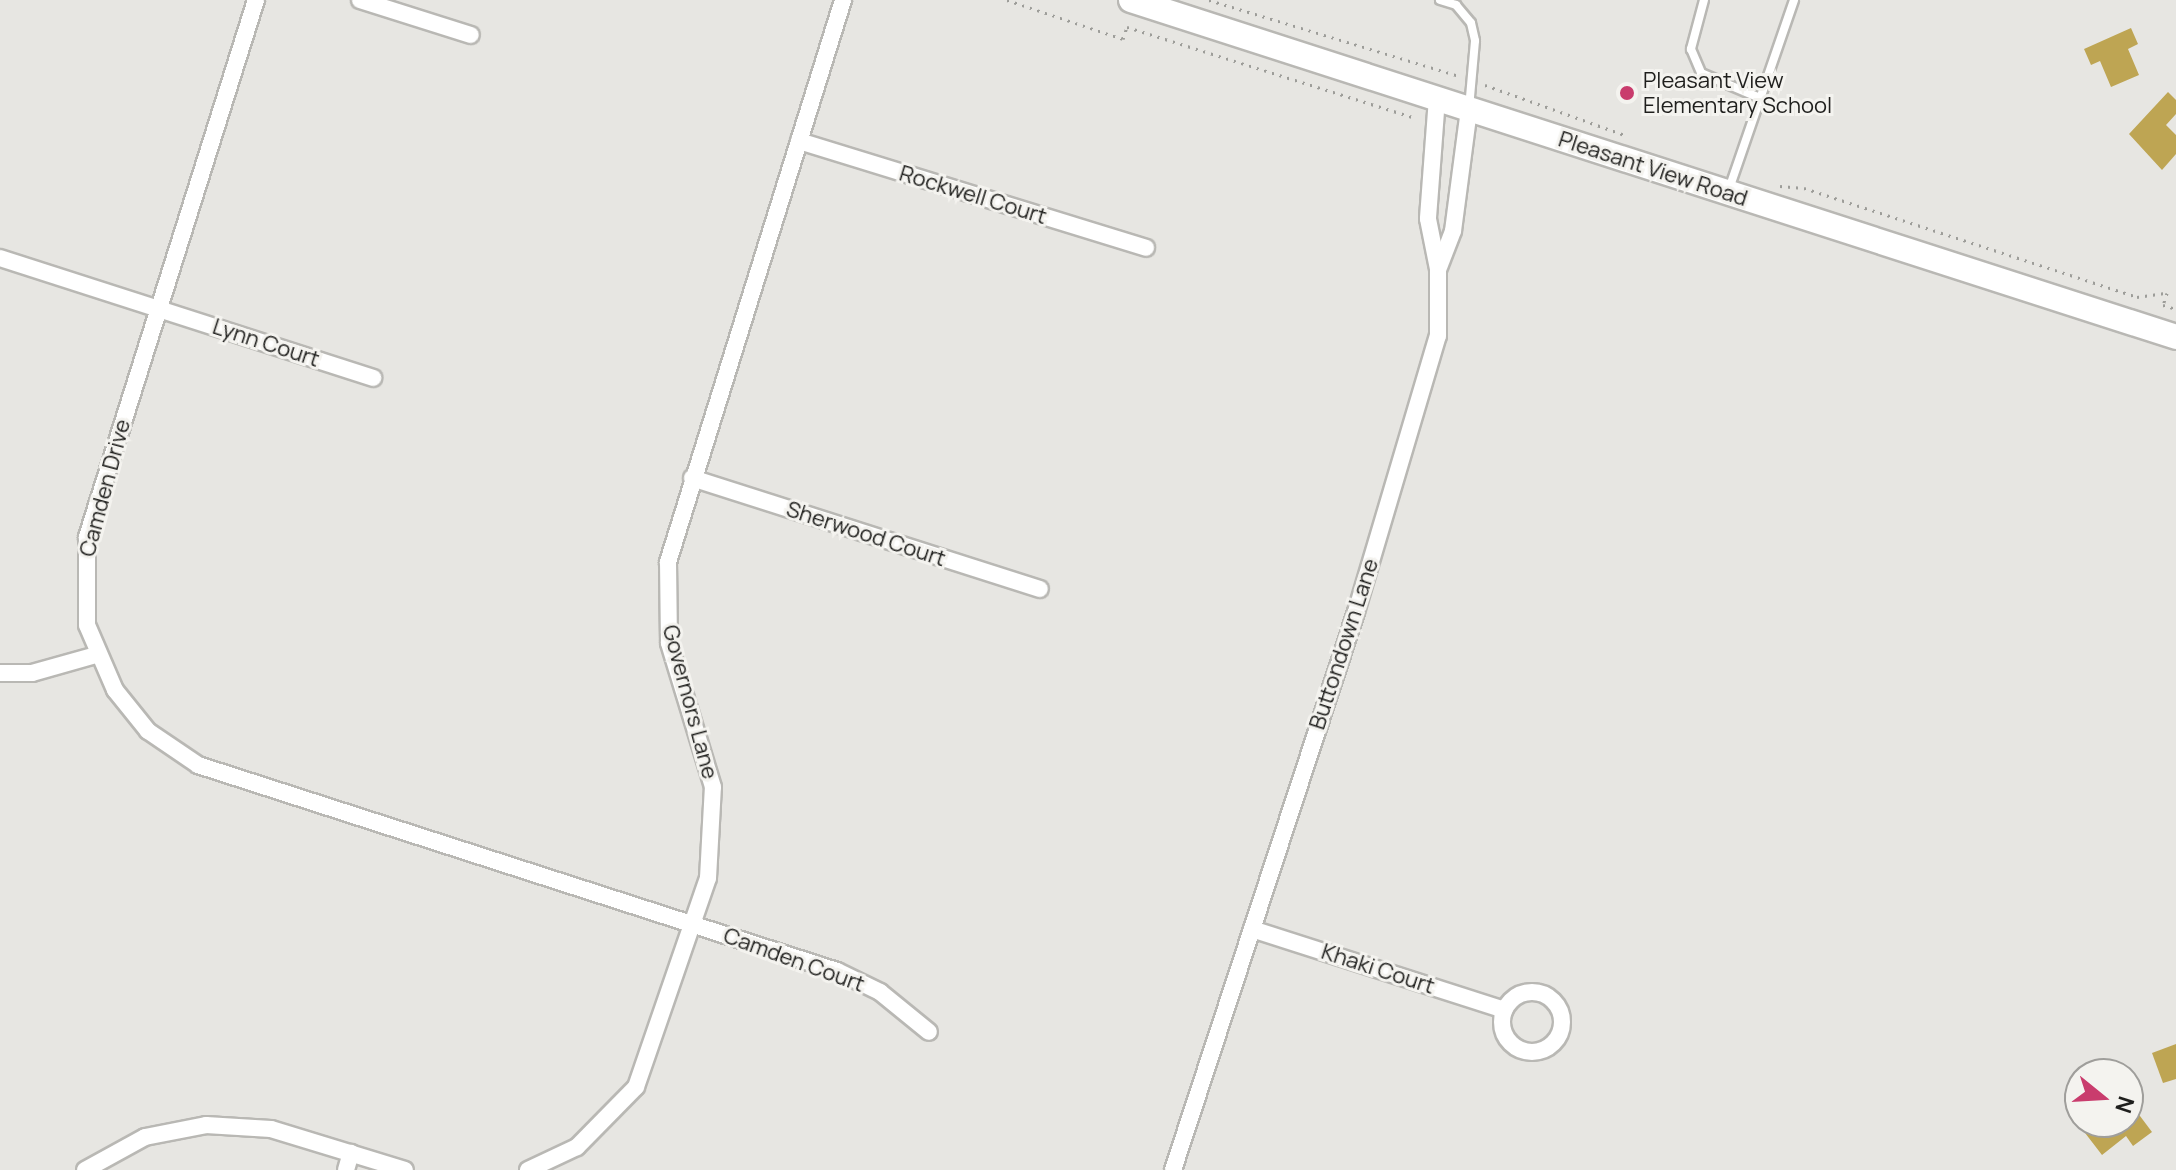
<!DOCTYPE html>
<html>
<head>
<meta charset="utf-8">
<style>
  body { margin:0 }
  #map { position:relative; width:2176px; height:1170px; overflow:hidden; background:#e7e6e2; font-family:Manrope,sans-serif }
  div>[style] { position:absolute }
  .building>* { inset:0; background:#bea553 }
  .path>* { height:3px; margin-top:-1.5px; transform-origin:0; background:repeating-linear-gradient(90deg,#9d9d99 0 2px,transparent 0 8px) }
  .roads { filter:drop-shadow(2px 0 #b9b8b4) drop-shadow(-2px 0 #b9b8b4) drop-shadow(0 2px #b9b8b4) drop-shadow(0 -2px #b9b8b4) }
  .service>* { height:8px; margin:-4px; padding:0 4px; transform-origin:4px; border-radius:4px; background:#fff }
  .minor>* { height:16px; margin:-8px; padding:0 8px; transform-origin:8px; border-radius:8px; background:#fff }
  .minor>.ring { margin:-8px; padding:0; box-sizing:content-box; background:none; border:16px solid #fff; border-radius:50% }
  .secondary>* { height:24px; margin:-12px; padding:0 12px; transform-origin:12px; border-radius:12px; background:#fff }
  .dots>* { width:22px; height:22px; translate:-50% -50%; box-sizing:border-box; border:4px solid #f4f3ef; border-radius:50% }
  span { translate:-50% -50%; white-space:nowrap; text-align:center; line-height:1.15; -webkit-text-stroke:6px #f4f3ef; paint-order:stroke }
  .poi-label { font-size:22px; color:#1f1f1d }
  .left { translate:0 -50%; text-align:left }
  .street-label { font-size:22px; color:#1f1f1d }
  .north { position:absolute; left:2064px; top:1058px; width:80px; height:80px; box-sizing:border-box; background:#f4f3ef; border:2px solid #9f9e9b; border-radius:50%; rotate:108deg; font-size:22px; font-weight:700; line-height:32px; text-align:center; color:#1f1f1d }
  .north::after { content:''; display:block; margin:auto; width:28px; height:36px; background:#c93c6d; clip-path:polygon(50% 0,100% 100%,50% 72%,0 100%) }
</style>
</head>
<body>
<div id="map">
  <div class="building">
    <div style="clip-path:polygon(2131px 28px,2138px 44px,2128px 49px,2139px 75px,2111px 87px,2100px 61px,2091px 65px,2084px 49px)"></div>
    <div style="clip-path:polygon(2168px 92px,2176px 100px,2176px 114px,2166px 125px,2176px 135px,2176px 154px,2162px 170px,2129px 134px)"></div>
    <div style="clip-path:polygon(2176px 1044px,2176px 1079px,2163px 1083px,2152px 1053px)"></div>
    <div style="clip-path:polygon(2128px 1100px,2152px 1132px,2133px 1146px,2126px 1136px,2102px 1155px,2082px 1129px,2090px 1122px,2128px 1122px)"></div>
  </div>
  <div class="path">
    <div style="left:1007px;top:0;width:122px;rotate:18.6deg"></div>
    <div style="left:1123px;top:39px;width:13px;rotate:-72deg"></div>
    <div style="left:1127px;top:27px;width:300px;rotate:17.5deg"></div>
    <div style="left:1209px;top:0;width:261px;rotate:16.9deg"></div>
    <div style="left:1485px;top:85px;width:149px;rotate:19.7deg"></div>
    <div style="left:1780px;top:186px;width:24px;rotate:5deg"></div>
    <div style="left:1804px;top:188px;width:350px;rotate:18.1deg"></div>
    <div style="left:2137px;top:297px;width:30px;rotate:-8deg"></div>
    <div style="left:2167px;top:293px;width:13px;rotate:108deg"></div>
    <div style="left:2163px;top:305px;width:14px;rotate:17deg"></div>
  </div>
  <div class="roads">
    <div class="service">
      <div style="left:1440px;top:0;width:17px;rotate:17deg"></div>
      <div style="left:1456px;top:5px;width:23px;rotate:50deg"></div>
      <div style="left:1471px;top:23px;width:18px;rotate:77deg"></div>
      <div style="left:1475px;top:41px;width:67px;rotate:95.1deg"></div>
      <div style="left:1704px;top:0;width:51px;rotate:104.9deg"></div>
      <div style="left:1691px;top:49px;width:26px;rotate:67deg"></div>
      <div style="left:1701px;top:73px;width:64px;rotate:23deg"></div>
      <div style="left:1729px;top:189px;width:200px;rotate:-71deg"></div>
    </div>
    <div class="minor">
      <div style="left:256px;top:0;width:563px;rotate:107.47deg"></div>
      <div style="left:87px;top:537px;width:88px;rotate:90deg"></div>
      <div style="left:87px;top:625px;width:71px;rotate:66.7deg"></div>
      <div style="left:115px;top:690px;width:53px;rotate:51.2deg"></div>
      <div style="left:148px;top:731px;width:60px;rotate:34.2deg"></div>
      <div style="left:198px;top:765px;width:671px;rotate:17.87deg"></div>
      <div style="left:837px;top:971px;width:48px;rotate:26deg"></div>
      <div style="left:880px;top:992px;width:63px;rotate:39.2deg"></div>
      <div style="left:360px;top:0;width:116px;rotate:17.5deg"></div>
      <div style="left:1437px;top:98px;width:121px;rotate:94.3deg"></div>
      <div style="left:1428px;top:219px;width:51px;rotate:78.7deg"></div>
      <div style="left:799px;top:141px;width:363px;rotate:17.1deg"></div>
      <div style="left:0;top:258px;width:392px;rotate:17.8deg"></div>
      <div style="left:692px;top:478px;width:365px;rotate:17.7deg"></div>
      <div style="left:0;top:673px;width:32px"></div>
      <div style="left:32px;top:673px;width:66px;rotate:-15.7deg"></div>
      <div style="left:1252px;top:929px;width:265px;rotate:17.8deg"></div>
      <div class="ring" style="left:1502px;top:992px;width:44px;height:44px"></div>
      <div style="left:85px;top:1170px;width:68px;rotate:-28.8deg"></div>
      <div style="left:145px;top:1137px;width:62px;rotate:-11.1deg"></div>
      <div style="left:206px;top:1125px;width:65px;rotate:3.5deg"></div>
      <div style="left:271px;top:1129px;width:140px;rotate:17deg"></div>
      <div style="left:346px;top:1170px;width:18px;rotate:-74deg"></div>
      <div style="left:528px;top:1170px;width:54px;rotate:-25.1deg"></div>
      <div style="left:577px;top:1147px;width:84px;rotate:-45.5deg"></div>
      <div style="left:636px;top:1087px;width:221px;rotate:-71deg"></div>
      <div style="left:708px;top:878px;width:91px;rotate:-86.9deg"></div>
      <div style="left:713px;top:787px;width:151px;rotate:-107deg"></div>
      <div style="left:669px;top:643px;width:81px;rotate:-90.7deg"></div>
      <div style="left:668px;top:562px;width:589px;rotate:-72.7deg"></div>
      <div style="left:1173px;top:1170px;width:587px;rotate:-71.84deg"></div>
      <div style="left:1356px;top:612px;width:288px;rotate:-73.5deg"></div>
      <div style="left:1438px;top:336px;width:66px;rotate:-90deg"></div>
      <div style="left:1438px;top:270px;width:42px;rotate:-69deg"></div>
      <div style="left:1453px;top:231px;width:123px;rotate:-82.5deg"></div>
    </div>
    <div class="secondary">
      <div style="left:1131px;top:0;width:1098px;rotate:17.87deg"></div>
    </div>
  </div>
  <div class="dots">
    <div style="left:1627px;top:93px;background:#c93c6d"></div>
  </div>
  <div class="poi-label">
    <span class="left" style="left:1643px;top:93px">Pleasant View<br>Elementary School</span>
  </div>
  <div class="street-label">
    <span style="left:1653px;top:169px;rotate:18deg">Pleasant View Road</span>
    <span style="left:973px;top:195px;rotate:17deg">Rockwell Court</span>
    <span style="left:266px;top:343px;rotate:18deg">Lynn Court</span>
    <span style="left:105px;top:488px;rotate:-75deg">Camden Drive</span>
    <span style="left:866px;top:534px;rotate:18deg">Sherwood Court</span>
    <span style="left:1344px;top:644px;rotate:-72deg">Buttondown Lane</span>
    <span style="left:690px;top:702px;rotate:75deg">Governors Lane</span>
    <span style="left:794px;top:960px;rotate:20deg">Camden Court</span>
    <span style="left:1378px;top:969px;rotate:18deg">Khaki Court</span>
  </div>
  <div class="north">N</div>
</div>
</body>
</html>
